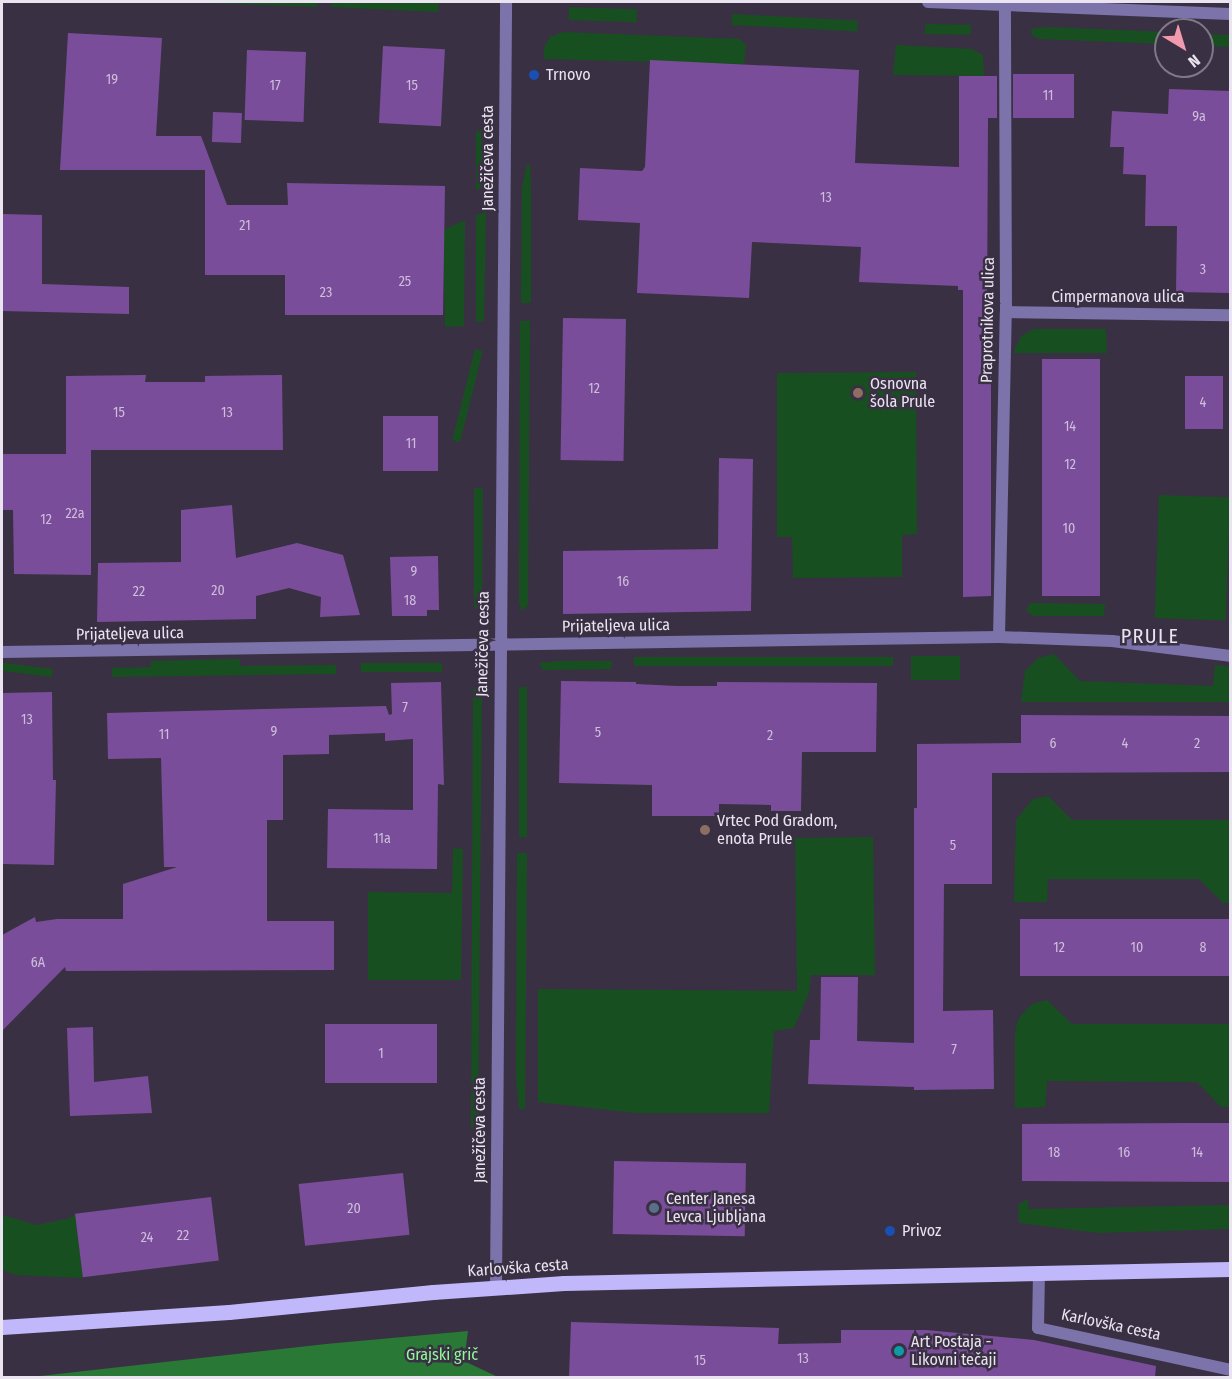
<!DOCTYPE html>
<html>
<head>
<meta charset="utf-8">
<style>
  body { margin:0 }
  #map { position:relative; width:1232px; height:1379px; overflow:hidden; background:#3a3043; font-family:"Fira Sans Condensed",sans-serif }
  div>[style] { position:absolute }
  .green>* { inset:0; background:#184f20; transform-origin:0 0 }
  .forest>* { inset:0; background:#297835 }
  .building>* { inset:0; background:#7a4d9a; transform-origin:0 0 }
  .minor>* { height:12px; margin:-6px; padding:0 6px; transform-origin:6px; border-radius:6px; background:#7b73aa }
  .tertiary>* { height:12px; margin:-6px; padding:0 6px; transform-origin:6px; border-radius:6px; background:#7b73aa }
  .primary>* { height:15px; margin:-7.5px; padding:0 7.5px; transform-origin:7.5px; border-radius:7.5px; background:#c1b8fc }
  .dots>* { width:16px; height:16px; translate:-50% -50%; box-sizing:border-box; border:3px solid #3a3043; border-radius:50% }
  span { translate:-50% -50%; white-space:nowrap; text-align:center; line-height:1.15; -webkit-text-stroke:5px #3a3043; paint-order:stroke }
  .number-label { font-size:14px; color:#cebeda }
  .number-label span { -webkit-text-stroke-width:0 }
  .poi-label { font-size:16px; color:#eae4f0 }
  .left { translate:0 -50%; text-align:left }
  .street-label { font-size:16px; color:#eae4f0 }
  .park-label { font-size:16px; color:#94f99d }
  .quarter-label { font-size:20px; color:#eae4f0; letter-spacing:1.5px }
  .frame { position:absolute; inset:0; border:3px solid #eae4f0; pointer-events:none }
  .north { position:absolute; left:1154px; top:18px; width:60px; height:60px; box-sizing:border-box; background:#3a3043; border:2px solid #807888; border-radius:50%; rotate:142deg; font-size:16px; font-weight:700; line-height:24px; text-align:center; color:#eae4f0 }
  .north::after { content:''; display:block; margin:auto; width:21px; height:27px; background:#f29aad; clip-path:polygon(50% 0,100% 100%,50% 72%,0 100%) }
</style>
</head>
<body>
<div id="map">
  <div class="green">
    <div style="clip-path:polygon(181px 2px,317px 2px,317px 7px)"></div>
    <div style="clip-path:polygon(332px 2px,439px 2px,438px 12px,331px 7px)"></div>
    <div style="left:569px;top:7px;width:68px;height:13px;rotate:2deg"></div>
    <div style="left:732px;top:14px;width:126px;height:11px;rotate:3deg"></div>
    <div style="left:925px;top:24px;width:46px;height:10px;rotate:1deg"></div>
    <div style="clip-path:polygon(1049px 27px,1166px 32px,1166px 44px,1039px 39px,1034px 37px,1030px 31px,1034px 28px)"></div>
    <div style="clip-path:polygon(563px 32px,740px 39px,746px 45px,744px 64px,544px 59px,544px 48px,550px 37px)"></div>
    <div style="left:1202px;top:34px;width:28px;height:12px;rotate:2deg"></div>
    <div style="clip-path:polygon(896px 45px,972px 49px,983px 55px,984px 76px,893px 75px)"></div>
    <div style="clip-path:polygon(481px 130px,484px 186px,476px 190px,476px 132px)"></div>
    <div style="clip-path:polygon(527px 164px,530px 165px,531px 187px,531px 303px,521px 303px,522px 187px)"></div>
    <div style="clip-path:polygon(486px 212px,484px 321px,476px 322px,476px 215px)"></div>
    <div style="clip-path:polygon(465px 220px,464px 326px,445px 327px,443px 230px)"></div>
    <div style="clip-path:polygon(520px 321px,530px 321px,528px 606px,521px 611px,519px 602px)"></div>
    <div style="clip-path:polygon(1034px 329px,1106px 329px,1107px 353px,1013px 353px,1021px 336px)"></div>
    <div style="left:475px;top:349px;width:8px;height:94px;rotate:14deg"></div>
    <div style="clip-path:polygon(916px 372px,917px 534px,902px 535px,902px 577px,793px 578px,792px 537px,777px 537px,777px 373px)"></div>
    <div style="clip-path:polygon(474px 488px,483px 488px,482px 604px,480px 612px,474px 606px)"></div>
    <div style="left:1159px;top:495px;width:71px;height:123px;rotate:2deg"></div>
    <div style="clip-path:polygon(1030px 603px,1039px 603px,1105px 604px,1104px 616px,1034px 616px,1026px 611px)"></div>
    <div style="clip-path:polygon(1054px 654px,1080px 681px,1213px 686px,1215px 665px,1230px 667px,1230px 702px,1021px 702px,1025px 671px,1038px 658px)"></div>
    <div style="left:960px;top:656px;width:24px;height:49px;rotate:90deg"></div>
    <div style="left:893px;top:657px;width:9px;height:259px;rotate:90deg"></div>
    <div style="clip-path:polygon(240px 659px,240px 666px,336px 665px,336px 674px,112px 677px,112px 668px,151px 667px,151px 661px)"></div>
    <div style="clip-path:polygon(558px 661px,612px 661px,611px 669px,543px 670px,539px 663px)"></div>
    <div style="left:442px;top:663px;width:9px;height:81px;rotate:90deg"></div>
    <div style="left:53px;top:669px;width:8px;height:51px;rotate:97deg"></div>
    <div style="left:519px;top:687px;width:8px;height:150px"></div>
    <div style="clip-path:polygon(482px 688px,478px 1129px,471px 1129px,473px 689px)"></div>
    <div style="clip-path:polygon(1048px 796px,1072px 820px,1230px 820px,1230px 903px,1223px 903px,1199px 879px,1048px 879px,1047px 902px,1014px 902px,1016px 820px,1033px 799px)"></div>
    <div style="clip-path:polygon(873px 837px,875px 975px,811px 975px,809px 993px,794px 1028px,774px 1031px,769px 1113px,635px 1113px,538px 1102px,538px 989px,797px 991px,795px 838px)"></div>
    <div style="clip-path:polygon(453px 848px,463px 849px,461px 980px,368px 980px,368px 892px,452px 893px)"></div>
    <div style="clip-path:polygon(517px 853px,527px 853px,525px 1109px,519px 1109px,516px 1079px)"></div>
    <div style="clip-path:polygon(1047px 1000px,1072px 1024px,1230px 1024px,1230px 1107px,1221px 1107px,1197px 1082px,1047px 1081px,1045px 1107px,1015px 1108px,1015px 1032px,1018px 1019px,1032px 1004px)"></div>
    <div style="clip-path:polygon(1028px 1199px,1028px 1209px,1230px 1205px,1230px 1229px,1098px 1233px,1019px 1223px,1018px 1205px)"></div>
    <div style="clip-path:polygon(75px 1214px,83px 1278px,16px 1275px,2px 1270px,2px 1215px,37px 1225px,70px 1218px)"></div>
  </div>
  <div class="forest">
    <div style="clip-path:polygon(468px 1331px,464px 1361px,498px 1377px,31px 1377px,326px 1344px)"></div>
  </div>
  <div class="building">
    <div style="clip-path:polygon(68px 33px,162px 38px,156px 136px,201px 136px,227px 205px,288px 205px,287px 183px,445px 186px,443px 315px,285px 315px,285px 275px,205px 275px,205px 170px,60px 170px)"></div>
    <div style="left:383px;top:46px;width:62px;height:77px;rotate:3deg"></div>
    <div style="left:247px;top:50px;width:59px;height:70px;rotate:2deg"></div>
    <div style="clip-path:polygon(650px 60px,859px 70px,855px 163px,959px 167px,959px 76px,997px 76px,997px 118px,988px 118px,987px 327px,991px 327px,991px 596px,963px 597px,963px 290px,958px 290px,958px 286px,859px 282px,861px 247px,752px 242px,749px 298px,637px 293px,640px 223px,578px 220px,580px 168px,642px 171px,645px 167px)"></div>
    <div style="left:1074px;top:74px;width:44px;height:61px;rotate:90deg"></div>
    <div style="clip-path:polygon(1169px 89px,1230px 91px,1230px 293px,1176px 292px,1177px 226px,1145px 226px,1146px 175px,1123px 174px,1124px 147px,1110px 147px,1112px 111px,1168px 114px)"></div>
    <div style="left:213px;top:112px;width:29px;height:30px;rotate:2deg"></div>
    <div style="clip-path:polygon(2px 214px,42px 215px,42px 284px,129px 287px,129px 314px,2px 311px)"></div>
    <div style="left:563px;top:318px;width:63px;height:142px;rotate:1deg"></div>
    <div style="left:1042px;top:359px;width:58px;height:237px"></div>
    <div style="clip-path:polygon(146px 375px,145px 382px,205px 382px,205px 376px,282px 375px,283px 450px,91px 450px,91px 575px,14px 574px,13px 510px,2px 510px,2px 454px,66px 454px,66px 376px)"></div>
    <div style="left:1185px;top:376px;width:38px;height:53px"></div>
    <div style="left:438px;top:416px;width:55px;height:55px;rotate:90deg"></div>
    <div style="clip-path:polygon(719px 458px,753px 459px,751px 611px,563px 614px,563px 551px,718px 549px)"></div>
    <div style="clip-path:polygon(232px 505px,236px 558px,297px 543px,343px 555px,360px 615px,320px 617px,321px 597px,289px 588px,256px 596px,256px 619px,97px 622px,98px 563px,181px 562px,181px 510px)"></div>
    <div style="clip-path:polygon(438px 556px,439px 610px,427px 610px,427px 616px,392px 616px,390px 557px)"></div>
    <div style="clip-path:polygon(561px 681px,636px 682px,636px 684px,677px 686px,717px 686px,717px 682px,877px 683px,876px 752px,802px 752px,801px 811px,771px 811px,771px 805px,719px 804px,719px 816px,652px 816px,652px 785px,559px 783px)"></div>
    <div style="clip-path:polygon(441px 682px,444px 785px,438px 784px,437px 869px,327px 868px,328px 809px,413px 810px,413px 739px,385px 741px,385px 733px,329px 735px,329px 754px,283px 755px,283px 820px,267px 820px,267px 921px,334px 921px,334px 970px,66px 971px,65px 967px,2px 1031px,2px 935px,35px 917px,36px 922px,57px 919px,123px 919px,123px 884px,177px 867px,164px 867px,161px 758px,108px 759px,107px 713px,386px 706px,389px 715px,392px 714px,391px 683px)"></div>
    <div style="clip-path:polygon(52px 692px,53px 780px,56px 780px,54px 865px,2px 864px,2px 693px)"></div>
    <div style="clip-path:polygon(1021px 715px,1230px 716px,1230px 772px,992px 773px,992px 884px,944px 884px,943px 1011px,993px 1010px,994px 1089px,914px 1090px,914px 1087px,808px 1084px,810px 1040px,820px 1040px,821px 977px,858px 977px,857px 1041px,914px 1043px,914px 808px,917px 808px,917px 744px,1021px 743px)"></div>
    <div style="left:1020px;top:919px;width:210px;height:57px"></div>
    <div style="left:325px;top:1024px;width:112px;height:59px"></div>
    <div style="clip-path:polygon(93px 1027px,94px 1082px,148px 1076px,152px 1113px,70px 1116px,67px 1028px)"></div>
    <div style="clip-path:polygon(1186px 1123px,1230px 1123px,1230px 1182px,1022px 1181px,1022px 1124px)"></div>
    <div style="left:614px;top:1161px;width:132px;height:73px;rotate:1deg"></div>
    <div style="left:403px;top:1173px;width:62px;height:105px;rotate:84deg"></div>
    <div style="left:211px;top:1197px;width:64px;height:137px;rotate:83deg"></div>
    <div style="clip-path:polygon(571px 1322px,779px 1328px,778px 1344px,841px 1343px,841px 1330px,926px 1330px,1034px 1340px,1156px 1366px,1155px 1377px,569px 1377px)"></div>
  </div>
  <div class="minor">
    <div style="left:928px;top:2px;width:302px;rotate:2.3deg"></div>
    <div style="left:1006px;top:312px;width:224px;rotate:0.8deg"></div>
    <div style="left:999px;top:637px;width:325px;rotate:-88.8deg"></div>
    <div style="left:1006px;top:312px;width:308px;rotate:-90.2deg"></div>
    <div style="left:2px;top:652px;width:997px;rotate:-0.86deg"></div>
    <div style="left:999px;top:637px;width:113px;rotate:2deg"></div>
    <div style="left:1112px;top:641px;width:119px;rotate:7.2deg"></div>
    <div style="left:1039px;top:1272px;width:56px;rotate:91deg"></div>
    <div style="left:1038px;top:1328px;width:197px;rotate:12.3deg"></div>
  </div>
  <div class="tertiary">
    <div style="left:496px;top:1287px;width:1285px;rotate:-89.55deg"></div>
  </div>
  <div class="primary">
    <div style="left:2px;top:1327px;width:227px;rotate:-3.8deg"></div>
    <div style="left:229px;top:1312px;width:205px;rotate:-5.6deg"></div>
    <div style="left:433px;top:1292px;width:131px;rotate:-3.9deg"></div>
    <div style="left:564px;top:1283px;width:666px;rotate:-1.2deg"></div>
  </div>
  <div class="dots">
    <div style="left:534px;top:75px;background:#1a4fb4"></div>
    <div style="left:858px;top:393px;background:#8d6e63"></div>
    <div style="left:705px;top:830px;background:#8d6e63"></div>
    <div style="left:654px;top:1208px;background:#5c6f8a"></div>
    <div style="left:890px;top:1231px;background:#1a4fb4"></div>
    <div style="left:899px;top:1351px;background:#0f9aa8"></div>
  </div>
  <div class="number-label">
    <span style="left:112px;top:80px">19</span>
    <span style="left:275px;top:86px">17</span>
    <span style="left:412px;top:86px">15</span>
    <span style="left:1048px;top:96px">11</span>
    <span style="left:1199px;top:117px">9a</span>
    <span style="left:826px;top:198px">13</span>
    <span style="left:245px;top:226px">21</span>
    <span style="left:1203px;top:270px">3</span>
    <span style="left:405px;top:282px">25</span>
    <span style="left:326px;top:293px">23</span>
    <span style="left:594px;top:389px">12</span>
    <span style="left:1203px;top:403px">4</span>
    <span style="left:119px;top:413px">15</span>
    <span style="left:227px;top:413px">13</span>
    <span style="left:1070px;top:427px">14</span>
    <span style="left:411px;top:444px">11</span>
    <span style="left:1070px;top:465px">12</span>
    <span style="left:75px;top:514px">22a</span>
    <span style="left:46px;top:520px">12</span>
    <span style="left:1069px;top:529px">10</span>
    <span style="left:414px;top:572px">9</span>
    <span style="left:623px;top:582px">16</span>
    <span style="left:218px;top:591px">20</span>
    <span style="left:139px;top:592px">22</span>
    <span style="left:410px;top:601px">18</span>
    <span style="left:405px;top:708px">7</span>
    <span style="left:27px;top:720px">13</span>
    <span style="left:274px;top:732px">9</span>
    <span style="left:598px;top:733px">5</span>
    <span style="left:164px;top:735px">11</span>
    <span style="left:770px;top:736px">2</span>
    <span style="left:1053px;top:744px">6</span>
    <span style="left:1125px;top:744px">4</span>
    <span style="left:1197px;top:744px">2</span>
    <span style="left:382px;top:839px">11a</span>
    <span style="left:953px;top:846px">5</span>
    <span style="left:1059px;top:948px">12</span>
    <span style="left:1137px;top:948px">10</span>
    <span style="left:1203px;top:948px">8</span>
    <span style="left:38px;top:963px">6A</span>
    <span style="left:954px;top:1050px">7</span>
    <span style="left:381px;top:1054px">1</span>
    <span style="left:1054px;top:1153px">18</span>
    <span style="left:1124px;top:1153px">16</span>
    <span style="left:1197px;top:1153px">14</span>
    <span style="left:354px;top:1209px">20</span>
    <span style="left:183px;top:1236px">22</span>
    <span style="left:147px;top:1238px">24</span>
    <span style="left:803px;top:1359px">13</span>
    <span style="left:700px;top:1361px">15</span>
  </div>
  <div class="poi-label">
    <span class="left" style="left:546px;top:75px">Trnovo</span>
    <span class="left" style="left:870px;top:393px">Osnovna<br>šola Prule</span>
    <span class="left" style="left:717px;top:830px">Vrtec Pod Gradom,<br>enota Prule</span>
    <span class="left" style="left:666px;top:1208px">Center Janesa<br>Levca Ljubljana</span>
    <span class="left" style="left:902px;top:1231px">Privoz</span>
    <span class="left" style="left:911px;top:1351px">Art Postaja -<br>Likovni tečaji</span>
  </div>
  <div class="street-label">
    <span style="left:488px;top:158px;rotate:-90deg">Janežičeva cesta</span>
    <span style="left:1118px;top:297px">Cimpermanova ulica</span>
    <span style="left:988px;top:320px;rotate:-89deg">Praprotnikova ulica</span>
    <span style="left:616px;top:626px;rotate:-1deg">Prijateljeva ulica</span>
    <span style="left:130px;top:634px;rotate:-1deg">Prijateljeva ulica</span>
    <span style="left:483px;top:644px;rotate:-89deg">Janežičeva cesta</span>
    <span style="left:480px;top:1130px;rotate:-90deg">Janežičeva cesta</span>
    <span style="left:518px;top:1268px;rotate:-4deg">Karlovška cesta</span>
    <span style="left:1111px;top:1325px;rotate:12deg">Karlovška cesta</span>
  </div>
  <div class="park-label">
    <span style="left:442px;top:1355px">Grajski grič</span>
  </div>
  <div class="quarter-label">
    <span style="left:1150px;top:636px">PRULE</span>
  </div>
  <div class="frame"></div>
  <div class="north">N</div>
</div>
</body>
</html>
